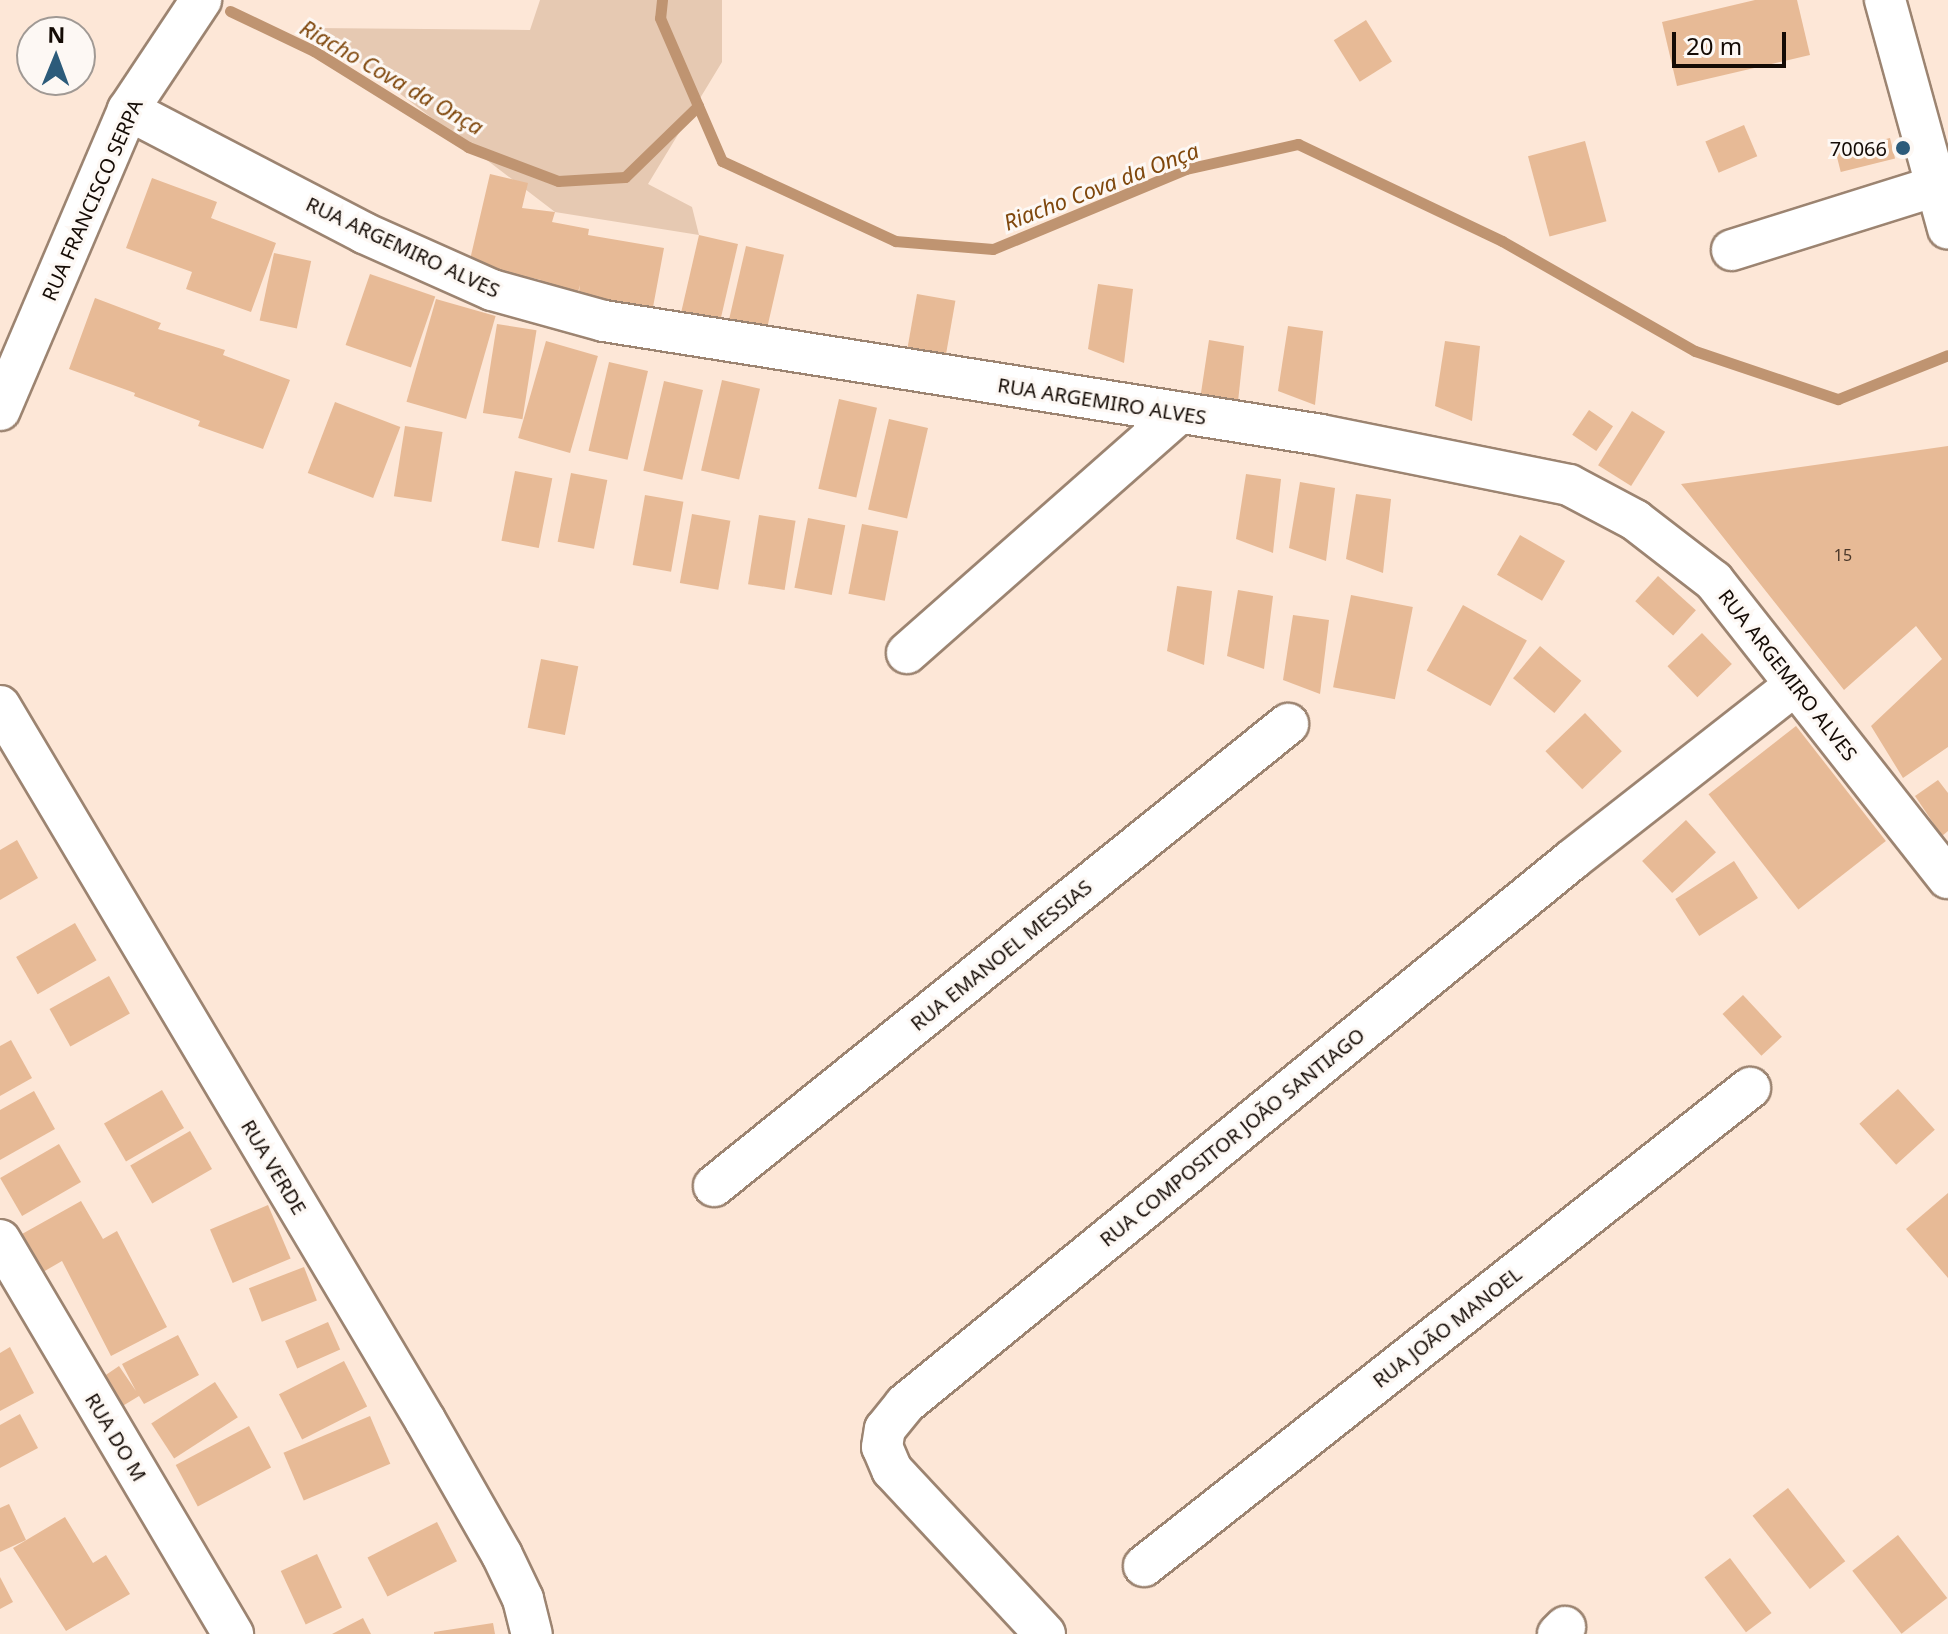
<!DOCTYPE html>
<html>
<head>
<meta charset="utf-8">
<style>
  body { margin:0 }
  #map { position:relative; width:1948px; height:1634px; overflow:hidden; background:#fde7d7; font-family:"Noto Sans",sans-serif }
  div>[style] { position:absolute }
  .green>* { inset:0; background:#e6c9b2 }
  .stream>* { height:11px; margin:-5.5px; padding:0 5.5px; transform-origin:5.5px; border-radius:5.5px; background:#bf9471 }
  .building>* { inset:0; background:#e7ba96; transform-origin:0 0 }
  .roads { filter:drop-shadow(2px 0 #9c8471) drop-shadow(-2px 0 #9c8471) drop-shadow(0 2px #9c8471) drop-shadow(0 -2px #9c8471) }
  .minor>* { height:40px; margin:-20px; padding:0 20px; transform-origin:20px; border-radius:20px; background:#fff }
  .dots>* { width:22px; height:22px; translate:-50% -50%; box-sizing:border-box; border:4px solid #fdf8f4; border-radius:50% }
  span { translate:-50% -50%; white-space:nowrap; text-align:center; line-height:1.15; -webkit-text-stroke:6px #fdf8f4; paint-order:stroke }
  .number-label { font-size:16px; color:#493729 }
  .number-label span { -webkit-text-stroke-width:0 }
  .poi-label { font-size:20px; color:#140b05 }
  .right { translate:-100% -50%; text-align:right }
  .street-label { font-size:20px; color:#140b05 }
  .water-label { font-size:22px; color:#7f470c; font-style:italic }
  .north { position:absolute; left:16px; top:16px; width:80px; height:80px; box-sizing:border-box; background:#fdf8f4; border:2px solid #a09994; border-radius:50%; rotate:1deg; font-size:22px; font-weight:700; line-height:32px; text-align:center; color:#140b05 }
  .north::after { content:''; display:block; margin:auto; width:28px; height:36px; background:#2c5b7a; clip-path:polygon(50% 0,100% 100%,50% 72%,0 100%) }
  .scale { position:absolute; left:1672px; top:32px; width:114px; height:36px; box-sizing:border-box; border:4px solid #140b05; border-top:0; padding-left:10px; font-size:24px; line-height:28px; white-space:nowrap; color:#140b05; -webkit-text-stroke:6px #fdf8f4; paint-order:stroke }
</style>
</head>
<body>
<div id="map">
  <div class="green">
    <div style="clip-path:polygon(540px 0,722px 0,722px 62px,648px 184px,692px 207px,699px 235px,555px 212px,314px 28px,530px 30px)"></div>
  </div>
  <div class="stream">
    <div style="left:662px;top:0;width:18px;rotate:96deg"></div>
    <div style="left:660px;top:18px;width:156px;rotate:66.6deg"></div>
    <div style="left:722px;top:161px;width:191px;rotate:24.8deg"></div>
    <div style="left:895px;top:241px;width:98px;rotate:4.7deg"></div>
    <div style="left:993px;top:249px;width:209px;rotate:-22.5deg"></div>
    <div style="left:1186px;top:169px;width:115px;rotate:-12.6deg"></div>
    <div style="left:1298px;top:144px;width:226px;rotate:25.4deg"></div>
    <div style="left:1502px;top:241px;width:222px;rotate:29.7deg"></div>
    <div style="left:1695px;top:351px;width:151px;rotate:18.6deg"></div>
    <div style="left:1838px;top:399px;width:118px;rotate:-21.8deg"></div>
    <div style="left:230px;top:11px;width:93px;rotate:25.5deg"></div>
    <div style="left:314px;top:51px;width:181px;rotate:31.9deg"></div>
    <div style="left:468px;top:147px;width:96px;rotate:20.7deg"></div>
    <div style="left:558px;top:181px;width:67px;rotate:-3.4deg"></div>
    <div style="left:625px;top:177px;width:102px;rotate:-44.2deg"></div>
  </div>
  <div class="building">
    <div style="clip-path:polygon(1755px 0,1797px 0,1810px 55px,1677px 86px,1662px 22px)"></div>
    <div style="left:1366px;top:20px;width:49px;height:38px;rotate:58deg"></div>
    <div style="left:1744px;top:125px;width:34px;height:42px;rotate:67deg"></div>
    <div style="left:1890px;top:138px;width:21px;height:56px;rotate:76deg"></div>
    <div style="left:1585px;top:141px;width:83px;height:59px;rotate:75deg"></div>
    <div style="clip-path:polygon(490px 174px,528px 183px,522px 208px,555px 212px,552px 222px,589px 229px,588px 235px,664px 248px,651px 318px,577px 304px,580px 285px,576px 299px,539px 292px,541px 280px,469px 264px)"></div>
    <div style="clip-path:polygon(152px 178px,217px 202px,211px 218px,276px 243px,251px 312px,186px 289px,192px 272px,126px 248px)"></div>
    <div style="left:699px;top:235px;width:40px;height:91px;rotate:13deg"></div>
    <div style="left:746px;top:246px;width:39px;height:89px;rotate:13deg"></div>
    <div style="left:274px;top:253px;width:38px;height:69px;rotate:12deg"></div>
    <div style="left:370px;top:274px;width:69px;height:75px;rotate:19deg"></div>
    <div style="clip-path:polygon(1098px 284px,1133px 289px,1124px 363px,1088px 349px)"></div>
    <div style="left:917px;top:294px;width:39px;height:70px;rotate:10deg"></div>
    <div style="clip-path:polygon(95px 298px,161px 323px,158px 329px,225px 350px,223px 355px,290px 380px,263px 449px,198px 426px,200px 421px,134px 396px,135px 393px,69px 369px)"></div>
    <div style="left:436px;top:299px;width:62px;height:107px;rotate:16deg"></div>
    <div style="left:497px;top:324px;width:40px;height:90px;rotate:9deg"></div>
    <div style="clip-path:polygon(1288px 326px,1323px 331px,1315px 405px,1278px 391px)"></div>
    <div style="clip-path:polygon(1209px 340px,1244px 346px,1236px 420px,1199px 406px)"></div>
    <div style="left:546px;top:341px;width:54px;height:101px;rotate:16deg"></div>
    <div style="clip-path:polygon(1445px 341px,1480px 346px,1472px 421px,1435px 406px)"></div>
    <div style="left:609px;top:362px;width:40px;height:91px;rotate:13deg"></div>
    <div style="left:722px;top:380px;width:39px;height:93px;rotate:13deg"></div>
    <div style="left:664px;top:381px;width:40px;height:92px;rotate:13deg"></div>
    <div style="left:839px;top:399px;width:39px;height:92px;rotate:13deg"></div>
    <div style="left:335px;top:402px;width:70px;height:76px;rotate:21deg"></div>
    <div style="left:1589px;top:410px;width:29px;height:30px;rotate:34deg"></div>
    <div style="left:1632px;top:411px;width:39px;height:64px;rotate:32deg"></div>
    <div style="left:889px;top:419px;width:40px;height:93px;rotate:13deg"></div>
    <div style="left:405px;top:426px;width:38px;height:71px;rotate:9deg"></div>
    <div style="clip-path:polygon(1948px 446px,1948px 747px,1903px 778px,1871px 726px,1942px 659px,1916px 626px,1844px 690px,1681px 484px)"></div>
    <div style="left:515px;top:471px;width:38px;height:71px;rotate:11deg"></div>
    <div style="left:571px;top:473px;width:37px;height:70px;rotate:11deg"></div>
    <div style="clip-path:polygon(1246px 474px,1281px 479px,1273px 553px,1236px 539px)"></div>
    <div style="clip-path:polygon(1300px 482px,1335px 488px,1326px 561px,1289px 548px)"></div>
    <div style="clip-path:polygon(1356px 494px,1391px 499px,1383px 573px,1346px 559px)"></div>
    <div style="left:645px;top:495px;width:39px;height:71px;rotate:10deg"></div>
    <div style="left:692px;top:514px;width:39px;height:70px;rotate:10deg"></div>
    <div style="left:759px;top:515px;width:37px;height:70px;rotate:9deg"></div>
    <div style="left:808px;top:518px;width:38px;height:71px;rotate:11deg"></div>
    <div style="left:862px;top:524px;width:37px;height:71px;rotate:11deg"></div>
    <div style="left:1520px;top:535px;width:52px;height:46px;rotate:30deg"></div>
    <div style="left:1658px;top:576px;width:51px;height:34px;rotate:42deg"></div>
    <div style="clip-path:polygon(1177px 586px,1212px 591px,1204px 665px,1167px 651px)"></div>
    <div style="clip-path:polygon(1238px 590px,1273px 596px,1264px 669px,1227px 656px)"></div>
    <div style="left:1351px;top:595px;width:63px;height:94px;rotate:11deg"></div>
    <div style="left:1463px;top:605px;width:73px;height:75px;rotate:29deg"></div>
    <div style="clip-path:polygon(1293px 615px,1329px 620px,1320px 694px,1283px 680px)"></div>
    <div style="left:1702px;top:633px;width:43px;height:48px;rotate:46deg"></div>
    <div style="left:1540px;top:646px;width:54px;height:42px;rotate:40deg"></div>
    <div style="left:541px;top:659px;width:38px;height:70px;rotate:11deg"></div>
    <div style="left:1585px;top:713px;width:53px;height:55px;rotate:46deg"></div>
    <div style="left:1796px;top:726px;width:146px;height:111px;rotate:52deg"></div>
    <div style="clip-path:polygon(1938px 780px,1948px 793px,1948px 831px,1942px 836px,1915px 796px)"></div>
    <div style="left:1686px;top:820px;width:44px;height:60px;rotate:47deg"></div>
    <div style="clip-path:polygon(17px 840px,38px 878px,0 900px,0 850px)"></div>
    <div style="left:1734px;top:861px;width:44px;height:70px;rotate:57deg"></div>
    <div style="left:75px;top:923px;width:43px;height:68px;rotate:60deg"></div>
    <div style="left:109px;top:976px;width:43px;height:68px;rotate:61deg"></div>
    <div style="left:1743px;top:995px;width:57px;height:28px;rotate:47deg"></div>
    <div style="clip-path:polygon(11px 1040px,32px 1078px,0 1096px,0 1046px)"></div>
    <div style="left:1898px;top:1089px;width:55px;height:52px;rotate:48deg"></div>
    <div style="left:162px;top:1090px;width:44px;height:67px;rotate:60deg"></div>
    <div style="clip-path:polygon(34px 1091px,55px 1129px,0 1160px,0 1110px)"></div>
    <div style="left:190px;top:1131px;width:44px;height:69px;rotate:60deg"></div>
    <div style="left:59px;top:1144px;width:44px;height:68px;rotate:60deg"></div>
    <div style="clip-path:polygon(1948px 1193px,1948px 1278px,1906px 1229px)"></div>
    <div style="clip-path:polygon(81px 1201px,103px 1239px,117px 1231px,167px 1327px,111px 1356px,62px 1261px,43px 1272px,22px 1234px)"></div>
    <div style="left:268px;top:1205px;width:58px;height:63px;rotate:67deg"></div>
    <div style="left:304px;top:1267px;width:36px;height:59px;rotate:69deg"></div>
    <div style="left:328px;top:1322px;width:30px;height:47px;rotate:66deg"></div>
    <div style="clip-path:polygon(178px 1335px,199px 1375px,144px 1404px,139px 1396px,116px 1410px,97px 1381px,119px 1366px,136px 1391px,122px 1364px)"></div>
    <div style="clip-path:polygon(10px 1347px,34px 1393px,0 1411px,0 1353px)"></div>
    <div style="left:344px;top:1361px;width:51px;height:73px;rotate:63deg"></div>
    <div style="left:215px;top:1382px;width:42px;height:76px;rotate:57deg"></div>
    <div style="clip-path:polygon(20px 1414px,38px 1448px,0 1468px,0 1425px)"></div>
    <div style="left:370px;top:1416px;width:52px;height:94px;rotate:67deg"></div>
    <div style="left:249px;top:1426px;width:47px;height:83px;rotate:62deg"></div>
    <div style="left:1788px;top:1488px;width:93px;height:45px;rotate:52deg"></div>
    <div style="clip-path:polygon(9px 1504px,26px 1540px,0 1552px,0 1508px)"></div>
    <div style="clip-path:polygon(65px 1517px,93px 1563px,106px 1555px,130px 1594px,66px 1631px,13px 1548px)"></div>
    <div style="left:437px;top:1522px;width:44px;height:78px;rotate:63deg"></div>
    <div style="left:1898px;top:1535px;width:80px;height:58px;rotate:52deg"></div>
    <div style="left:317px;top:1554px;width:59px;height:40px;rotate:65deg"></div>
    <div style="left:1730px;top:1558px;width:69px;height:32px;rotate:53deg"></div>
    <div style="clip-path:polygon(0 1577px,13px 1602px,0 1609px)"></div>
    <div style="clip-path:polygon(363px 1618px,371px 1634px,332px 1634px)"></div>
    <div style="clip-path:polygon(493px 1623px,495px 1634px,434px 1634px,434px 1632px)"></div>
  </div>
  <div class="roads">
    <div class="minor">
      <div style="left:1885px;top:0;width:237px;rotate:74.6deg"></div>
      <div style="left:128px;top:110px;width:266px;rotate:27.5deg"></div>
      <div style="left:364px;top:233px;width:140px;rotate:24deg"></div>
      <div style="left:492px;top:290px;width:116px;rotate:15.5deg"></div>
      <div style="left:604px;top:321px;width:726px;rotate:9.03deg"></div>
      <div style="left:1321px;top:435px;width:253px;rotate:11.4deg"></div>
      <div style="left:1569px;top:485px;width:75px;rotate:27.9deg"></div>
      <div style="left:1635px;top:520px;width:100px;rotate:37.7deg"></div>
      <div style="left:1714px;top:581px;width:378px;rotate:51.8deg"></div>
      <div style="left:1732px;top:250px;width:214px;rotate:-17.4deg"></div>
      <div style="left:0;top:410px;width:326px;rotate:-66.9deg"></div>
      <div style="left:128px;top:110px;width:132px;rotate:-56.4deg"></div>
      <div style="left:907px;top:653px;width:363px;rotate:-41.4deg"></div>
      <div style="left:0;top:706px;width:831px;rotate:59.24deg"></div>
      <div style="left:425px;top:1420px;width:155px;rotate:60.3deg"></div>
      <div style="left:502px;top:1555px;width:49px;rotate:64.5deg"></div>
      <div style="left:523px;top:1599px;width:36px;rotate:76deg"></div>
      <div style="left:714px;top:1186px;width:737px;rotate:-38.83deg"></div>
      <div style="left:0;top:1240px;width:458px;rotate:59.4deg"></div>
      <div style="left:1144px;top:1566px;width:772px;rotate:-38.27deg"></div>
      <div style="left:1045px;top:1634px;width:224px;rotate:-133deg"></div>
      <div style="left:892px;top:1470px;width:25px;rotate:-113deg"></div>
      <div style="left:882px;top:1447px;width:18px;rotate:-81deg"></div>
      <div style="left:885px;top:1429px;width:32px;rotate:-51deg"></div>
      <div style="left:905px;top:1404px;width:862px;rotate:-39.21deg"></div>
      <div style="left:1573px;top:859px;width:282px;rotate:-38.1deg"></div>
      <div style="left:1558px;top:1634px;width:10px;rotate:-45deg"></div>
    </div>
  </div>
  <div class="dots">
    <div style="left:1903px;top:148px;background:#2c5b7a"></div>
  </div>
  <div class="number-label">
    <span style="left:1843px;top:555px">15</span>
  </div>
  <div class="poi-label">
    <span class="right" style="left:1887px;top:148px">70066</span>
  </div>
  <div class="street-label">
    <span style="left:92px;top:200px;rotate:-66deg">RUA FRANCISCO SERPA</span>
    <span style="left:403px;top:247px;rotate:25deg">RUA ARGEMIRO ALVES</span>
    <span style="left:1102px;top:401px;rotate:9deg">RUA ARGEMIRO ALVES</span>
    <span style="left:1788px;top:675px;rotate:52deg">RUA ARGEMIRO ALVES</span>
    <span style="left:1001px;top:955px;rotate:-39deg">RUA EMANOEL MESSIAS</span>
    <span style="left:1232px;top:1137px;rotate:-39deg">RUA COMPOSITOR JOÃO SANTIAGO</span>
    <span style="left:274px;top:1167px;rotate:59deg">RUA VERDE</span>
    <span style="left:1447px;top:1327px;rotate:-38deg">RUA JOÃO MANOEL</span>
    <span style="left:116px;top:1437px;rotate:59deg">RUA DO M</span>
  </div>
  <div class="water-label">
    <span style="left:392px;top:77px;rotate:30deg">Riacho Cova da Onça</span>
    <span style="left:1101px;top:186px;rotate:-21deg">Riacho Cova da Onça</span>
  </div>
  <div class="north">N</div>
  <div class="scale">20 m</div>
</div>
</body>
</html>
